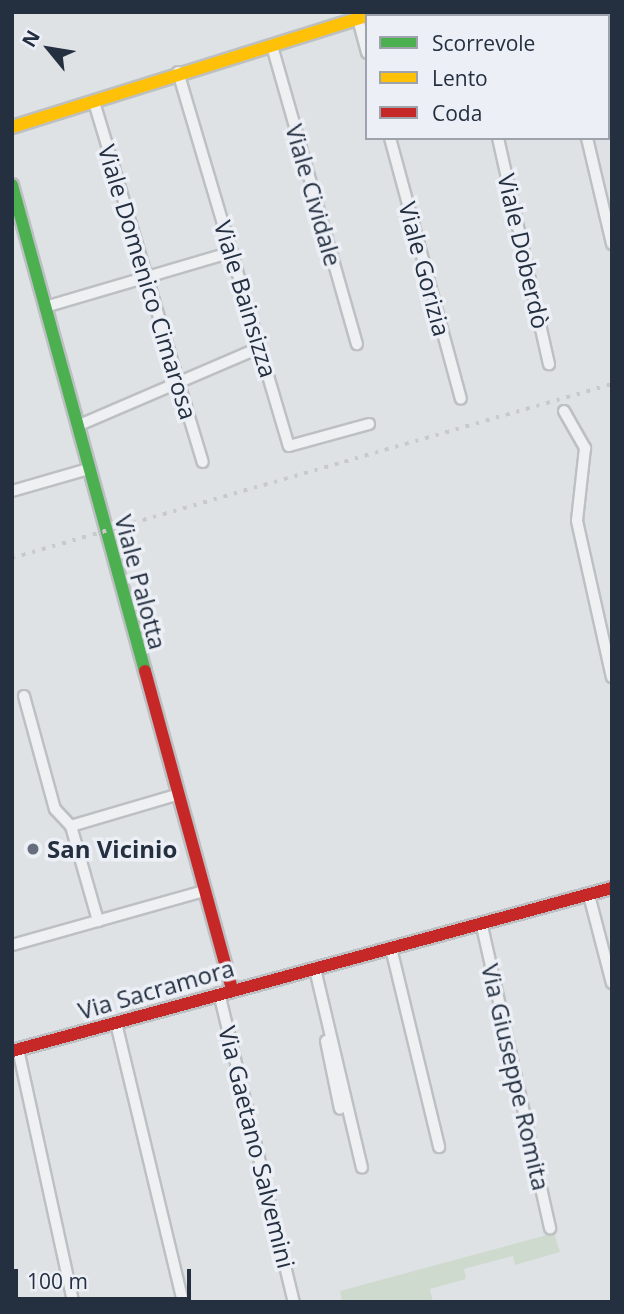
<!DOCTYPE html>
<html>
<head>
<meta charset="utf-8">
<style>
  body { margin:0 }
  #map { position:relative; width:624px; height:1314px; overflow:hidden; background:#dfe2e5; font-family:"Open Sans",sans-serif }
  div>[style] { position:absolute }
  .green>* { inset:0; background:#cfdace }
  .roads { filter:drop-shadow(2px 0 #bdc0c3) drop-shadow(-2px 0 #bdc0c3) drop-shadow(0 2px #bdc0c3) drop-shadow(0 -2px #bdc0c3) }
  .street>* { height:10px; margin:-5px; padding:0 5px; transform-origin:5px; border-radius:5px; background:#eef0f2 }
  .fast>* { height:12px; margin:-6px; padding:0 6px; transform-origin:6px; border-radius:6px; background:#4caf50 }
  .slow>* { height:12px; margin:-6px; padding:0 6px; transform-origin:6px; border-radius:6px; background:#ffc107 }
  .jam>* { height:12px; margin:-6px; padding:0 6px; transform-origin:6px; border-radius:6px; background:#c62828 }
  .rail>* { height:3.5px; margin-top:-1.75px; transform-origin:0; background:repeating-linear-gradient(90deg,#c7c9cd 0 3.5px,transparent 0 10.5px) }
  .dots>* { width:19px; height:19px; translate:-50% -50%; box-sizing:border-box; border:4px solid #ecf0f6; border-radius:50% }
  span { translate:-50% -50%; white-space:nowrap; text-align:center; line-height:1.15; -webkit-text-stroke:7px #ecf0f6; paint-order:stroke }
  .street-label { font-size:24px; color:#242f40 }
  .poi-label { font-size:24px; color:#242f40; font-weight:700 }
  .left { translate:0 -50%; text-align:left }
  .frame { position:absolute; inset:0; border:14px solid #242f40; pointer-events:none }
  .legend { position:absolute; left:365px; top:14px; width:245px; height:126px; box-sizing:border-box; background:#ecf0f6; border:2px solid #9ca3ad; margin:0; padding:9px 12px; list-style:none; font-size:21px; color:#242f40 }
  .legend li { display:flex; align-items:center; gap:14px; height:35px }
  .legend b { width:35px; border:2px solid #9ca3ad }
  .north { position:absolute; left:14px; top:14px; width:70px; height:70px; -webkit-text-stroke:5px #ecf0f6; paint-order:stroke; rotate:300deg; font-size:19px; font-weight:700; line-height:28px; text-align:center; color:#242f40 }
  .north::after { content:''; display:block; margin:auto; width:24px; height:32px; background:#242f40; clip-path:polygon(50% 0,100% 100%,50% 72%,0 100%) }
  .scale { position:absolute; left:14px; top:1269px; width:177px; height:32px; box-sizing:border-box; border:4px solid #242f40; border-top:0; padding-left:9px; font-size:21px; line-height:24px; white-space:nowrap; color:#242f40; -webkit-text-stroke:5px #ecf0f6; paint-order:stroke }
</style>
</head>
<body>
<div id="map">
  <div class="green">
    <div style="clip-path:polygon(554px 1233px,560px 1252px,515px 1265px,513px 1256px,464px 1269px,466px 1279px,430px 1289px,433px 1302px,342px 1302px,340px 1291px)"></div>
  </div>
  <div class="roads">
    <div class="street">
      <div style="left:484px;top:12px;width:4px;rotate:76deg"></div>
      <div style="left:557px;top:12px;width:4px;rotate:90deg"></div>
      <div style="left:358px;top:19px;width:35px;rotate:75deg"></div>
      <div style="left:272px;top:46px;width:310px;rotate:74.1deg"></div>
      <div style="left:178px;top:72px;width:390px;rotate:73.5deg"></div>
      <div style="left:289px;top:446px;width:83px;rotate:-15.4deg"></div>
      <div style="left:94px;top:102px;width:376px;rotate:73.2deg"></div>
      <div style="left:390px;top:138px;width:270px;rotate:74.8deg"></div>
      <div style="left:498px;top:138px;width:232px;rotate:77.3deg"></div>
      <div style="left:587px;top:138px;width:109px;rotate:76.7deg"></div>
      <div style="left:45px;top:307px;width:195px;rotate:-16.4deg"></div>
      <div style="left:564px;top:411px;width:43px;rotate:60.4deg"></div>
      <div style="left:585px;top:448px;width:73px;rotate:96.3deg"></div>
      <div style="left:577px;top:521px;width:160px;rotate:77.4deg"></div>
      <div style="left:77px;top:426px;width:200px;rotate:-23.2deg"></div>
      <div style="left:12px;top:491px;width:79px;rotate:-16.1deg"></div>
      <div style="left:24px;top:696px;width:117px;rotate:74.7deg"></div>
      <div style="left:55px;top:809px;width:23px;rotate:47deg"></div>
      <div style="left:71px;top:826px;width:99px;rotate:74.1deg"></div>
      <div style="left:71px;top:826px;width:109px;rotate:-16.4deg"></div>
      <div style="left:589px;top:895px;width:91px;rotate:75.4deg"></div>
      <div style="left:482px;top:926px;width:310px;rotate:77.3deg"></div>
      <div style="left:12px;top:945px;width:199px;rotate:-15.7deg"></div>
      <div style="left:391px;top:948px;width:205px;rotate:76.4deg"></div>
      <div style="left:315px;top:969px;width:204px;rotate:76.7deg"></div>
      <div style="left:219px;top:993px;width:318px;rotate:76.4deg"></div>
      <div style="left:116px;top:1023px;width:287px;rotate:76.5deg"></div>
      <div style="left:326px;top:1041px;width:69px;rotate:78.4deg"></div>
      <div style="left:18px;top:1049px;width:259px;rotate:77.7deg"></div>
    </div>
    <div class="fast">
      <div style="left:12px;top:185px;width:504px;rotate:74.7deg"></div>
    </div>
    <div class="slow">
      <div style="left:12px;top:127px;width:372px;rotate:-17.4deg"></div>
    </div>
    <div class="jam">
      <div style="left:145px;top:671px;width:330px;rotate:74.7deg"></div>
      <div style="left:12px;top:1051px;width:622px;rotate:-15.2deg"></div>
    </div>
  </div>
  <div class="rail">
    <div style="left:12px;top:558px;width:625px;rotate:-16.17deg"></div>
  </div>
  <div class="dots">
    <div style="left:33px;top:849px;background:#656e7a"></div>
  </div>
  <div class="street-label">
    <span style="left:314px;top:195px;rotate:74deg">Viale Cividale</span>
    <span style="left:524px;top:251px;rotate:77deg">Viale Doberdò</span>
    <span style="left:425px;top:269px;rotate:75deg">Viale Gorizia</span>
    <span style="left:148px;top:282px;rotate:73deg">Viale Domenico Cimarosa</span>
    <span style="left:246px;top:299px;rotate:73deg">Viale Bainsizza</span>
    <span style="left:141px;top:582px;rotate:75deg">Viale Palotta</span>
    <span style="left:156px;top:989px;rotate:-16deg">Via Sacramora</span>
    <span style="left:516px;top:1077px;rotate:77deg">Via Giuseppe Romita</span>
    <span style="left:257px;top:1147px;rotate:76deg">Via Gaetano Salvemini</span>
  </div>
  <div class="poi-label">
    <span class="left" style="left:47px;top:849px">San Vicinio</span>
  </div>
  <div class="frame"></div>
  <ul class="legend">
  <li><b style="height:9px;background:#4caf50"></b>Scorrevole</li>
  <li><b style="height:9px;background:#ffc107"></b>Lento</li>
  <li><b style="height:9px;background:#c62828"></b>Coda</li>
  </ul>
  <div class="north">N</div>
  <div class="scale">100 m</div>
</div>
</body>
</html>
